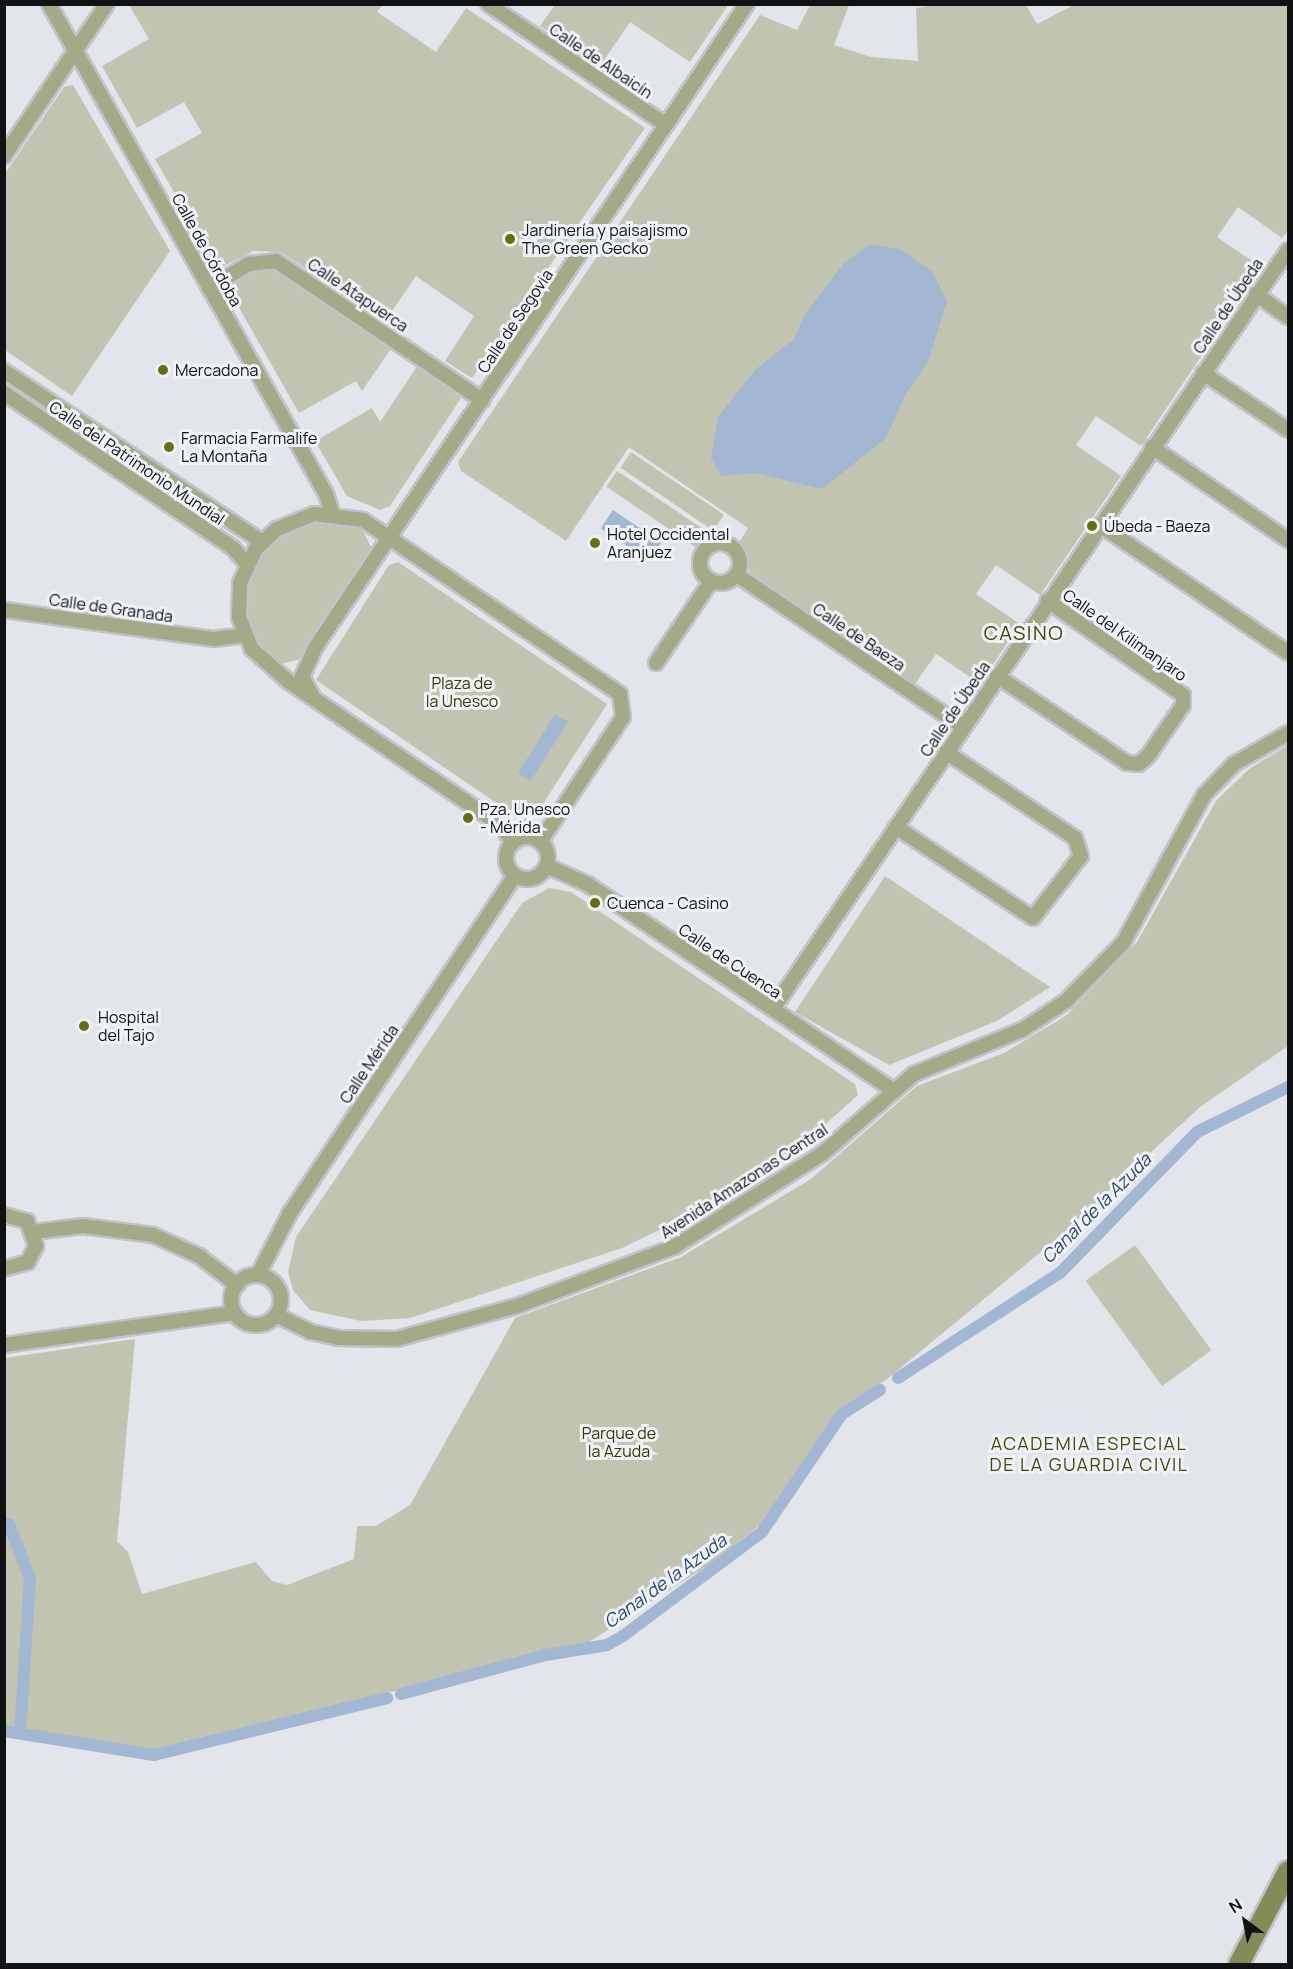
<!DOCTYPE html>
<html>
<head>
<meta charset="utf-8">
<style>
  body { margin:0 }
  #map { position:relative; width:1293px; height:1969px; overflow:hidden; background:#e2e5ea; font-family:Manrope,sans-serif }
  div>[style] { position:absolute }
  .green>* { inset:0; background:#c1c4b0; transform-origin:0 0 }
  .water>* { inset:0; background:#a3b7d2; transform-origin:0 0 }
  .canal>* { height:12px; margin:-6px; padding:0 6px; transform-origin:6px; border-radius:6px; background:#a3b7d2 }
  .roads { filter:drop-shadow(2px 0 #c0c3c8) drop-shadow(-2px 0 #c0c3c8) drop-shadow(0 2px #c0c3c8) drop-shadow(0 -2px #c0c3c8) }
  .street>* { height:14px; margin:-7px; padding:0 7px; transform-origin:7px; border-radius:7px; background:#a4a987 }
  .street>.ring { margin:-7px; padding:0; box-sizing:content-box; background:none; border:14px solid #a4a987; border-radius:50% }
  .secondary>* { height:20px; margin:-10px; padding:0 10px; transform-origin:10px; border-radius:10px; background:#858b58 }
  .dots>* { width:16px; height:16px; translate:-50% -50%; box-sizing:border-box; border:3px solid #eff2f7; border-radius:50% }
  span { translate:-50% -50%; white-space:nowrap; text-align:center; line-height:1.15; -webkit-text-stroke:6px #eff2f7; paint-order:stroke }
  .street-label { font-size:16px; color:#101113 }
  .poi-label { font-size:16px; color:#101113 }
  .left { translate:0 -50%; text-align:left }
  .park-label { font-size:16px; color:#363900 }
  .water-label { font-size:18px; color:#29476d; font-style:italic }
  .neighbourhood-label { font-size:18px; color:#44480a; letter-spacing:1.5px }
  .quarter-label { font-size:20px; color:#44480a; letter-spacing:1.5px }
  .frame { position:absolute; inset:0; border:6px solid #101113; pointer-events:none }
  .north { position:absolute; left:1215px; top:1891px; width:60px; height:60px; -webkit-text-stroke:4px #eff2f7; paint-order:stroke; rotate:328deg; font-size:16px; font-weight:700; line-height:24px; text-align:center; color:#101113 }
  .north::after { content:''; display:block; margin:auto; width:21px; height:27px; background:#101113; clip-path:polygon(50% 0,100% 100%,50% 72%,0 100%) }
</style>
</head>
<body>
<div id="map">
  <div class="green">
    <div style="clip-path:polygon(943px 4px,1026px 5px,1037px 24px,1074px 5px,1288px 5px,1288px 231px,1282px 238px,1238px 207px,1217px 237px,1261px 267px,1141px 446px,1096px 416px,1076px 445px,1121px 476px,1040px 595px,996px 565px,976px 594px,1020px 624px,980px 684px,936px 654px,915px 684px,848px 639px,751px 573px,739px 543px,748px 528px,629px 447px,566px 541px,461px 471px,458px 462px,760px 15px,797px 30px,810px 5px,849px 5px,834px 45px,871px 57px,918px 61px,916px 8px)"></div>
    <div style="clip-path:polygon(129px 5px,382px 5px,377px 12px,436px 52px,466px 8px,645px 128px,472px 378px,445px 361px,474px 316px,416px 276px,385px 321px,281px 252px,253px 251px,218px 269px,155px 159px,202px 133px,184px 102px,137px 128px,102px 66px,149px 39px)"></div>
    <div style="clip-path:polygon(555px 5px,555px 4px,728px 5px,690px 62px,630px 22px,600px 66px,540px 26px)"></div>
    <div style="clip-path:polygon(73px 85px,170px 251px,72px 396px,5px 350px,4px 175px,64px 87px)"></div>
    <div style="clip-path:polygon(274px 268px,392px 347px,362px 391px,356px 381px,299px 413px,226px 285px,252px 270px)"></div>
    <div style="clip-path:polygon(418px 365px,461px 398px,390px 506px,380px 510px,347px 496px,315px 441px,372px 408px,380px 422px)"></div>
    <div style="left:631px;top:452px;width:112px;height:19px;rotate:34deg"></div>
    <div style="left:617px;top:471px;width:110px;height:19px;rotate:34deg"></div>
    <div style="clip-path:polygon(315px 520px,362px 529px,372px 549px,298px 660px,278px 664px,259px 646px,248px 623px,248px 580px,270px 544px)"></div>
    <div style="clip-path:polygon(398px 562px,607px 704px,532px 821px,523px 821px,316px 680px,389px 565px)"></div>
    <div style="clip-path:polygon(1288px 745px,1288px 1046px,1200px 1107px,1060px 1236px,886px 1380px,841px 1408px,765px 1521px,716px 1560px,589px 1642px,153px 1752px,5px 1728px,5px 1358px,135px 1339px,117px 1541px,128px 1552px,142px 1594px,256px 1562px,272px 1581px,287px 1585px,354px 1559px,357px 1526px,376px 1526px,410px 1505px,515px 1318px,681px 1257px,811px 1179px,917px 1086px,1004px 1053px,1067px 1015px,1137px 942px,1216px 801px,1249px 769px)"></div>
    <div style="clip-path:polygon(885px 876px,1050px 987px,999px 1020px,889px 1065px,795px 1012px)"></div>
    <div style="clip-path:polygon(549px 888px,571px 892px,855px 1084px,858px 1095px,810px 1138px,680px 1220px,622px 1248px,410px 1318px,361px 1321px,310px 1310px,293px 1290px,288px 1272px,296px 1237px,522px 903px)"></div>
    <div style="left:1135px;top:1245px;width:130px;height:61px;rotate:54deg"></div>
  </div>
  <div class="water">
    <div style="clip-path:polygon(871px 244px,901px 250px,932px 271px,947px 301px,928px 362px,905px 395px,886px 438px,822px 489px,755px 473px,722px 476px,711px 459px,718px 417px,755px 370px,794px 339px,805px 314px,845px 262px)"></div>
    <div style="left:613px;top:510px;width:58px;height:22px;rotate:34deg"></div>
    <div style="left:555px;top:714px;width:15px;height:70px;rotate:32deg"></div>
  </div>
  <div class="canal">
    <div style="left:898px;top:1378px;width:194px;rotate:-33deg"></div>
    <div style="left:1061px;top:1272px;width:195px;rotate:-45.8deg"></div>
    <div style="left:1197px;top:1132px;width:102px;rotate:-26.3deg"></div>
    <div style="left:4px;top:1524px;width:5px"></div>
    <div style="left:9px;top:1524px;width:59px;rotate:69.1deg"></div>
    <div style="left:30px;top:1579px;width:153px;rotate:93.7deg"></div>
    <div style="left:401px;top:1694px;width:150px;rotate:-15.1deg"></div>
    <div style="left:546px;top:1655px;width:62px;rotate:-9.3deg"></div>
    <div style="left:607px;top:1645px;width:18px;rotate:-29deg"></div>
    <div style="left:623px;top:1636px;width:174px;rotate:-36.8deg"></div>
    <div style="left:762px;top:1532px;width:143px;rotate:-55.9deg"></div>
    <div style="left:842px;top:1414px;width:45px;rotate:-32.3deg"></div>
    <div style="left:4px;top:1731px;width:152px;rotate:9.1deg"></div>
    <div style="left:154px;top:1755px;width:240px;rotate:-13.7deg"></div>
  </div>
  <div class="roads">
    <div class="street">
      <div style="left:49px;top:4px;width:563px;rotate:60.52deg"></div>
      <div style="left:326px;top:494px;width:20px;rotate:72deg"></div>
      <div style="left:488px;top:4px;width:215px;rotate:34.2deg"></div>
      <div style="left:4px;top:156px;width:184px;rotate:-55.9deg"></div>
      <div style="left:209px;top:288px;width:47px;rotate:-31deg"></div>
      <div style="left:249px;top:264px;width:27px;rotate:-6deg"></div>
      <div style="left:276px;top:261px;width:249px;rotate:34deg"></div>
      <div style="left:1256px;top:294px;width:39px;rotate:36deg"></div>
      <div style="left:4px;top:371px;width:310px;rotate:33.5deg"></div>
      <div style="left:1203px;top:373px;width:102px;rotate:33.8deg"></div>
      <div style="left:4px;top:393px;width:277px;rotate:34.1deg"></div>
      <div style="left:233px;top:548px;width:21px;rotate:49deg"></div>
      <div style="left:1152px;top:447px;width:165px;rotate:34.4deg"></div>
      <div style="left:1100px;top:525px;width:227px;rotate:34.2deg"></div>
      <div class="ring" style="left:700px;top:543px;width:26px;height:26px"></div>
      <div style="left:737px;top:575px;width:272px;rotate:33.9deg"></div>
      <div style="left:4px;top:610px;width:212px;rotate:7.9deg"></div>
      <div style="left:214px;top:639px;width:31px;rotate:-7deg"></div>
      <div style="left:656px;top:663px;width:99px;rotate:-56.1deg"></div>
      <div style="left:997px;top:676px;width:156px;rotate:33.8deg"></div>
      <div style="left:1127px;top:763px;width:12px;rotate:5deg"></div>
      <div style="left:1139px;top:764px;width:12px;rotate:-42deg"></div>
      <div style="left:1148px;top:756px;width:62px;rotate:-55.5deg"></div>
      <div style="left:1183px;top:705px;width:10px;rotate:-90deg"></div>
      <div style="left:1183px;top:695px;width:165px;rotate:-145.2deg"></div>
      <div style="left:312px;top:695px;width:21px;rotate:-119deg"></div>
      <div style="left:302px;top:677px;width:32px;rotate:-66deg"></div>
      <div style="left:315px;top:648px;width:775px;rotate:-56.15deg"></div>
      <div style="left:896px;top:827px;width:164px;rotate:33.6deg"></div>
      <div style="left:1033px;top:918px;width:78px;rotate:-52.3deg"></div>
      <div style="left:1081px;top:856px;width:19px;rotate:-108deg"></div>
      <div style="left:1075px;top:838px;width:155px;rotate:-146.3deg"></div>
      <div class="ring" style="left:506px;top:837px;width:28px;height:28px"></div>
      <div style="left:514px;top:842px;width:27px;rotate:-132deg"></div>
      <div style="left:496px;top:822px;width:250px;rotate:-145.9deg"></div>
      <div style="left:289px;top:682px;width:50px;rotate:-138.3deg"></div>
      <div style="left:252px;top:649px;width:35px;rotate:-112deg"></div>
      <div style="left:239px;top:617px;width:34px;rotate:-88deg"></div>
      <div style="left:240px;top:583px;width:38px;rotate:-65deg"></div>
      <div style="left:256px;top:549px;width:29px;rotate:-44deg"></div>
      <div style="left:277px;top:529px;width:40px;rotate:-22deg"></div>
      <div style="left:314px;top:514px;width:49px;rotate:7deg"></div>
      <div style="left:363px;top:520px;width:310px;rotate:34.1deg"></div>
      <div style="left:620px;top:694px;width:23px;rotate:83deg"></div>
      <div style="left:623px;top:717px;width:150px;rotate:123.6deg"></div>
      <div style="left:547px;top:866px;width:46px;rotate:24.3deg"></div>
      <div style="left:589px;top:885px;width:364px;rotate:34deg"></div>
      <div style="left:773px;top:1009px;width:917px;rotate:-55.84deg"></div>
      <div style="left:4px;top:1215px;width:24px;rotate:15deg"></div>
      <div style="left:27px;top:1221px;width:27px;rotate:70deg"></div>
      <div style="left:36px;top:1246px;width:18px;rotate:117deg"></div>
      <div style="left:28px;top:1262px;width:25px;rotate:164deg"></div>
      <div style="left:34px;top:1232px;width:49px;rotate:-7deg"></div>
      <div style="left:83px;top:1226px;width:71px;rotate:7.3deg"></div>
      <div style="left:153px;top:1235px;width:51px;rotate:24.5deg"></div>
      <div style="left:199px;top:1256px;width:48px;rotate:37.3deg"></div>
      <div style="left:258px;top:1275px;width:70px;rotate:-62.7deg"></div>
      <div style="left:290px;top:1213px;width:405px;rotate:-56.3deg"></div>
      <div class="ring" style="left:231px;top:1275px;width:36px;height:36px"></div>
      <div style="left:276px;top:1315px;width:39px;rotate:26deg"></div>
      <div style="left:311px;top:1332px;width:29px;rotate:12deg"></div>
      <div style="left:339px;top:1338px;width:58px;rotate:1deg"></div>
      <div style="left:397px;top:1339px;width:124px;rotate:-15.4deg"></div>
      <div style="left:517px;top:1306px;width:168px;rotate:-20.6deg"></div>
      <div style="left:674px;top:1247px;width:176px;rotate:-32.2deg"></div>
      <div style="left:823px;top:1153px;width:121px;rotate:-41deg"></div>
      <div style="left:914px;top:1074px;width:117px;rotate:-22.2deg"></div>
      <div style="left:1022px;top:1030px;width:53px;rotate:-33.4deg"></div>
      <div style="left:1066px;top:1001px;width:81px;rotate:-45.5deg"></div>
      <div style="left:1123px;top:943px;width:169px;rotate:-61.3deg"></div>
      <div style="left:1204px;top:795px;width:43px;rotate:-45.9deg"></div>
      <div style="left:1234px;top:764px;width:62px;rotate:-29.9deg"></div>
      <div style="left:4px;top:1345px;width:233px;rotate:-7.9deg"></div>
    </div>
    <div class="secondary">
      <div style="left:1239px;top:1964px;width:105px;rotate:-62.2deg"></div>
    </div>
  </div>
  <div class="dots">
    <div style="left:510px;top:239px;background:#676d11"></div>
    <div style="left:163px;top:370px;background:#676d11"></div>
    <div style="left:169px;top:447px;background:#676d11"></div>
    <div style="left:1092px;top:526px;background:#676d11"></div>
    <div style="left:595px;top:543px;background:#676d11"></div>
    <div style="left:468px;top:818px;background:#676d11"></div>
    <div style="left:595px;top:903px;background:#676d11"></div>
    <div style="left:84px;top:1026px;background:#676d11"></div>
  </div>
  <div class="street-label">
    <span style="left:601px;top:61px;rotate:34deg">Calle de Albaicín</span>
    <span style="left:207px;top:250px;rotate:61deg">Calle de Córdoba</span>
    <span style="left:358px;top:295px;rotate:34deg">Calle Atapuerca</span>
    <span style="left:1228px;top:306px;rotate:-56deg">Calle de Úbeda</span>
    <span style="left:515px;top:321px;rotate:-56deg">Calle de Segovia</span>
    <span style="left:137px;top:463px;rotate:34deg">Calle del Patrimonio Mundial</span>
    <span style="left:111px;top:608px;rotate:8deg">Calle de Granada</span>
    <span style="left:1125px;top:635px;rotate:35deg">Calle del Kilimanjaro</span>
    <span style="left:859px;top:637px;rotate:34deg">Calle de Baeza</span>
    <span style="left:955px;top:709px;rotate:-56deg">Calle de Úbeda</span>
    <span style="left:730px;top:961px;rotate:34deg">Calle de Cuenca</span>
    <span style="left:369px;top:1064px;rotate:-56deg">Calle Mérida</span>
    <span style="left:744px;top:1181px;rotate:-33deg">Avenida Amazonas Central</span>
  </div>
  <div class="poi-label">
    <span class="left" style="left:522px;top:239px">Jardinería y paisajismo<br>The Green Gecko</span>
    <span class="left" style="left:175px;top:370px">Mercadona</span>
    <span class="left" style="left:181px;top:447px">Farmacia Farmalife<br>La Montaña</span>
    <span class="left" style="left:1104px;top:526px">Úbeda - Baeza</span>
    <span class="left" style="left:607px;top:543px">Hotel Occidental<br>Aranjuez</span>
    <span class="left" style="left:480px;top:818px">Pza. Unesco<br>- Mérida</span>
    <span class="left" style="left:607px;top:903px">Cuenca - Casino</span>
    <span class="left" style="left:98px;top:1026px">Hospital<br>del Tajo</span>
  </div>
  <div class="park-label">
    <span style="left:462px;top:692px">Plaza de<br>la Unesco</span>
    <span style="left:619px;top:1442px">Parque de<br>la Azuda</span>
  </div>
  <div class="water-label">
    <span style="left:1096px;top:1208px;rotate:-45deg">Canal de la Azuda</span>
    <span style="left:665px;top:1581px;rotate:-36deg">Canal de la Azuda</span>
  </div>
  <div class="neighbourhood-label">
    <span style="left:1089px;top:1454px">ACADEMIA ESPECIAL<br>DE LA GUARDIA CIVIL</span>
  </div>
  <div class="quarter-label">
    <span style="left:1024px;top:632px">CASINO</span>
  </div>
  <div class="frame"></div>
  <div class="north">N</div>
</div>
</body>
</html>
